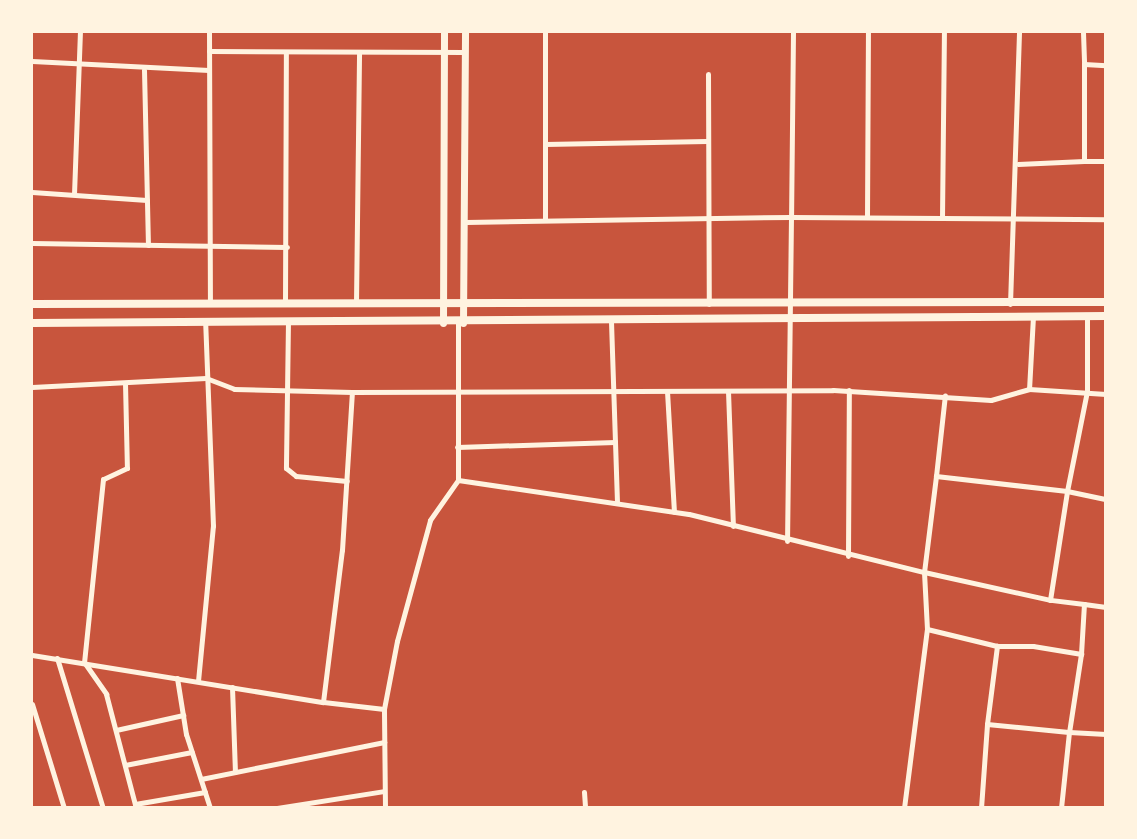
<!DOCTYPE html>
<html>
<head>
<meta charset="utf-8">
<style>
  body { margin:0 }
  #map { position:relative; width:1137px; height:839px; overflow:hidden; background:#c8553d; font-family:"Source Serif 4",serif }
  div>[style] { position:absolute }
  .minor>* { height:5px; margin:-2.5px; padding:0 2.5px; transform-origin:2.5px; border-radius:2.5px; background:#fff3e0 }
  .tertiary>* { height:7px; margin:-3.5px; padding:0 3.5px; transform-origin:3.5px; border-radius:3.5px; background:#fff3e0 }
  .secondary>* { height:8px; margin:-4px; padding:0 4px; transform-origin:4px; border-radius:4px; background:#fff3e0 }
  span { translate:-50% -50%; white-space:nowrap; text-align:center; line-height:1.15; -webkit-text-stroke:6px #fff3e0; paint-order:stroke }
  .frame { position:absolute; inset:0; border:33px solid #fff3e0; pointer-events:none }
</style>
</head>
<body>
<div id="map">
  <div class="minor">
    <div style="left:209px;top:32px;width:272px;rotate:89.8deg"></div>
    <div style="left:793px;top:32px;width:185px;rotate:90.6deg"></div>
    <div style="left:791px;top:217px;width:315px;rotate:0.4deg"></div>
    <div style="left:1083px;top:32px;width:32px;rotate:88deg"></div>
    <div style="left:1084px;top:64px;width:22px;rotate:3deg"></div>
    <div style="left:209px;top:51px;width:256px;rotate:0.2deg"></div>
    <div style="left:32px;top:61px;width:177px;rotate:2.9deg"></div>
    <div style="left:1084px;top:64px;width:97px;rotate:90deg"></div>
    <div style="left:1084px;top:161px;width:22px"></div>
    <div style="left:144px;top:70px;width:175px;rotate:88.7deg"></div>
    <div style="left:708px;top:74px;width:230px;rotate:89.8deg"></div>
    <div style="left:545px;top:144px;width:162px;rotate:-1.1deg"></div>
    <div style="left:1018px;top:164px;width:66px;rotate:-2.6deg"></div>
    <div style="left:32px;top:192px;width:115px;rotate:4deg"></div>
    <div style="left:74px;top:194px;width:162px;rotate:-87.9deg"></div>
    <div style="left:867px;top:217px;width:185px;rotate:-89.7deg"></div>
    <div style="left:942px;top:218px;width:186px;rotate:-89.4deg"></div>
    <div style="left:545px;top:220px;width:188px;rotate:-90deg"></div>
    <div style="left:466px;top:222px;width:325px;rotate:-0.9deg"></div>
    <div style="left:791px;top:217px;width:324px;rotate:90.7deg"></div>
    <div style="left:32px;top:243px;width:255px;rotate:0.9deg"></div>
    <div style="left:356px;top:303px;width:251px;rotate:-89.3deg"></div>
    <div style="left:285px;top:304px;width:252px;rotate:-89.8deg"></div>
    <div style="left:1010px;top:304px;width:272px;rotate:-88.1deg"></div>
    <div style="left:1033px;top:316px;width:73px;rotate:93.1deg"></div>
    <div style="left:1029px;top:389px;width:77px;rotate:3.7deg"></div>
    <div style="left:1087px;top:316px;width:75px;rotate:90deg"></div>
    <div style="left:1087px;top:391px;width:102px;rotate:101.3deg"></div>
    <div style="left:1067px;top:491px;width:40px;rotate:12deg"></div>
    <div style="left:288px;top:321px;width:147px;rotate:90.8deg"></div>
    <div style="left:286px;top:468px;width:13px;rotate:39deg"></div>
    <div style="left:296px;top:476px;width:51px;rotate:5.6deg"></div>
    <div style="left:125px;top:383px;width:85px;rotate:88.7deg"></div>
    <div style="left:127px;top:468px;width:26px;rotate:155deg"></div>
    <div style="left:103px;top:479px;width:184px;rotate:95.9deg"></div>
    <div style="left:84px;top:662px;width:39px;rotate:55deg"></div>
    <div style="left:106px;top:694px;width:118px;rotate:75.3deg"></div>
    <div style="left:32px;top:387px;width:174px;rotate:-3deg"></div>
    <div style="left:206px;top:378px;width:30px;rotate:21deg"></div>
    <div style="left:234px;top:389px;width:118px;rotate:1.5deg"></div>
    <div style="left:667px;top:391px;width:121px;rotate:86.7deg"></div>
    <div style="left:728px;top:391px;width:135px;rotate:87.9deg"></div>
    <div style="left:615px;top:442px;width:61px;rotate:88.1deg"></div>
    <div style="left:457px;top:447px;width:158px;rotate:-1.8deg"></div>
    <div style="left:615px;top:442px;width:122px;rotate:-91.9deg"></div>
    <div style="left:936px;top:476px;width:97px;rotate:97.1deg"></div>
    <div style="left:924px;top:572px;width:129px;rotate:12.5deg"></div>
    <div style="left:458px;top:480px;width:233px;rotate:8.4deg"></div>
    <div style="left:689px;top:514px;width:242px;rotate:13.9deg"></div>
    <div style="left:924px;top:572px;width:57px;rotate:87deg"></div>
    <div style="left:927px;top:629px;width:72px;rotate:13.7deg"></div>
    <div style="left:997px;top:646px;width:36px"></div>
    <div style="left:1033px;top:646px;width:49px;rotate:9.5deg"></div>
    <div style="left:1081px;top:654px;width:50px;rotate:-86.6deg"></div>
    <div style="left:1084px;top:604px;width:34px;rotate:-173deg"></div>
    <div style="left:1050px;top:600px;width:110px;rotate:-81.1deg"></div>
    <div style="left:1067px;top:491px;width:132px;rotate:-173.5deg"></div>
    <div style="left:936px;top:476px;width:81px;rotate:-83.7deg"></div>
    <div style="left:848px;top:556px;width:166px;rotate:-89.7deg"></div>
    <div style="left:1084px;top:604px;width:22px;rotate:8deg"></div>
    <div style="left:1081px;top:654px;width:79px;rotate:98.7deg"></div>
    <div style="left:1069px;top:732px;width:37px;rotate:3deg"></div>
    <div style="left:32px;top:655px;width:295px;rotate:9.2deg"></div>
    <div style="left:57px;top:658px;width:157px;rotate:73deg"></div>
    <div style="left:177px;top:678px;width:57px;rotate:80.9deg"></div>
    <div style="left:186px;top:734px;width:78px;rotate:72deg"></div>
    <div style="left:198px;top:681px;width:156px;rotate:-84.5deg"></div>
    <div style="left:213px;top:526px;width:204px;rotate:-92.2deg"></div>
    <div style="left:232px;top:687px;width:85px;rotate:88deg"></div>
    <div style="left:32px;top:704px;width:109px;rotate:72.9deg"></div>
    <div style="left:384px;top:709px;width:61px;rotate:-173.5deg"></div>
    <div style="left:323px;top:702px;width:153px;rotate:-82.9deg"></div>
    <div style="left:342px;top:550px;width:158px;rotate:-86.4deg"></div>
    <div style="left:352px;top:392px;width:481px;rotate:-0.2deg"></div>
    <div style="left:833px;top:390px;width:158px;rotate:3.6deg"></div>
    <div style="left:991px;top:400px;width:40px;rotate:-16deg"></div>
    <div style="left:987px;top:724px;width:79px;rotate:-82.7deg"></div>
    <div style="left:116px;top:730px;width:69px;rotate:-12.6deg"></div>
    <div style="left:125px;top:765px;width:68px;rotate:-11deg"></div>
    <div style="left:201px;top:779px;width:187px;rotate:-11.4deg"></div>
    <div style="left:584px;top:792px;width:16px;rotate:86deg"></div>
    <div style="left:135px;top:804px;width:71px;rotate:-9.7deg"></div>
    <div style="left:277px;top:808px;width:108px;rotate:-9deg"></div>
    <div style="left:385px;top:808px;width:99px;rotate:-90.6deg"></div>
    <div style="left:384px;top:709px;width:69px;rotate:-79.2deg"></div>
    <div style="left:397px;top:641px;width:125px;rotate:-74.7deg"></div>
    <div style="left:430px;top:520px;width:49px;rotate:-55deg"></div>
    <div style="left:458px;top:480px;width:157px;rotate:-90deg"></div>
    <div style="left:904px;top:808px;width:180px;rotate:-82.7deg"></div>
    <div style="left:981px;top:808px;width:84px;rotate:-85.9deg"></div>
    <div style="left:987px;top:724px;width:82px;rotate:5.6deg"></div>
    <div style="left:1069px;top:732px;width:76px;rotate:96deg"></div>
  </div>
  <div class="tertiary">
    <div style="left:443px;top:323px;width:291px;rotate:-89.8deg"></div>
    <div style="left:463px;top:323px;width:291px;rotate:-89.6deg"></div>
  </div>
  <div class="secondary">
    <div style="left:32px;top:304px;width:1074px;rotate:-0.11deg"></div>
    <div style="left:32px;top:323px;width:1074px;rotate:-0.37deg"></div>
  </div>
  <div class="frame"></div>
</div>
</body>
</html>
